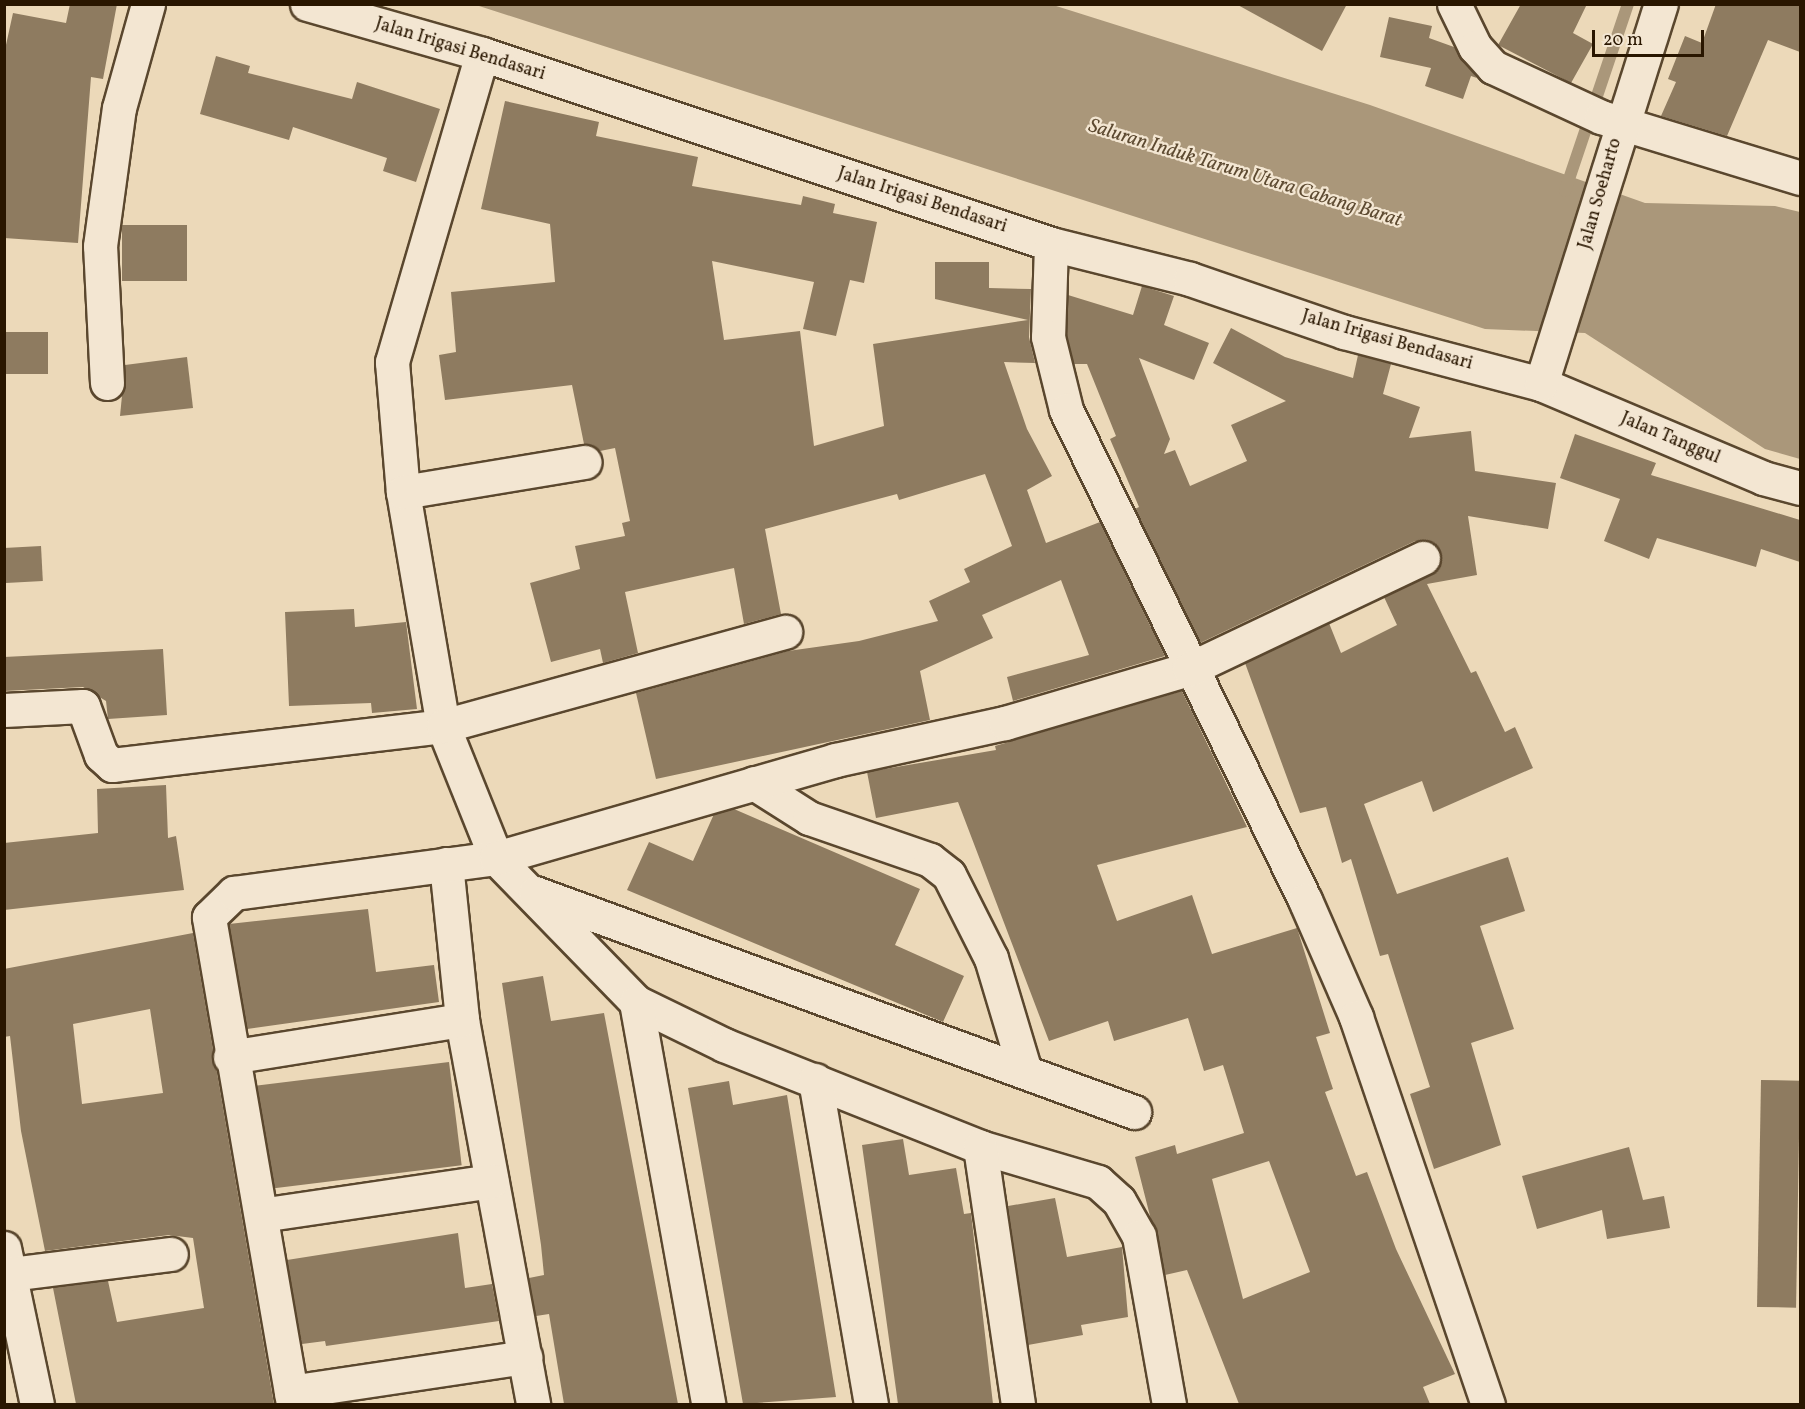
<!DOCTYPE html>
<html>
<head>
<meta charset="utf-8">
<style>
  body { margin:0 }
  #map { position:relative; width:1805px; height:1409px; overflow:hidden; background:#ecd9b9; font-family:Vollkorn,serif }
  div>[style] { position:absolute }
  .water>* { inset:0; background:#aa977a }
  .stream>* { height:12px; margin:-6px; padding:0 6px; transform-origin:6px; border-radius:6px; background:#aa977a }
  .building>* { inset:0; background:#8e7b60; transform-origin:0 0 }
  .roads { filter:drop-shadow(2px 0 #5a472e) drop-shadow(-2px 0 #5a472e) drop-shadow(0 2px #5a472e) drop-shadow(0 -2px #5a472e) }
  .minor>* { height:33px; margin:-16.5px; padding:0 16.5px; transform-origin:16.5px; border-radius:16.5px; background:#f3e6d2 }
  span { translate:-50% -50%; white-space:nowrap; text-align:center; line-height:1.15; -webkit-text-stroke:4.5px #f3e6d2; paint-order:stroke }
  .street-label { font-size:18px; color:#291600 }
  .water-label { font-size:20px; color:#5d4a31; font-style:italic }
  .frame { position:absolute; inset:0; border:6px solid #291600; pointer-events:none }
  .scale { position:absolute; left:1592px; top:30px; width:112px; height:27px; box-sizing:border-box; border:3px solid #291600; border-top:0; padding-left:8px; font-size:18px; line-height:21px; white-space:nowrap; color:#291600; -webkit-text-stroke:4px #f3e6d2; paint-order:stroke }
</style>
</head>
<body>
<div id="map">
  <div class="water">
    <div style="clip-path:polygon(476px 5px,1053px 5px,1370px 105px,1645px 203px,1775px 206px,1800px 212px,1800px 459px,1765px 449px,1585px 333px,1485px 329px)"></div>
  </div>
  <div class="stream">
    <div style="left:1565px;top:191px;width:197px;rotate:-71.4deg"></div>
  </div>
  <div class="building">
    <div style="clip-path:polygon(70px 4px,117px 4px,103px 79px,91px 77px,78px 243px,4px 238px,4px 54px,13px 13px,66px 23px)"></div>
    <div style="clip-path:polygon(1236px 4px,1347px 4px,1322px 51px)"></div>
    <div style="clip-path:polygon(1521px 4px,1587px 4px,1573px 33px,1593px 44px,1571px 83px,1498px 45px)"></div>
    <div style="clip-path:polygon(1716px 4px,1800px 4px,1800px 52px,1768px 40px,1727px 136px,1661px 116px,1676px 82px,1668px 79px,1685px 36px,1702px 43px)"></div>
    <div style="clip-path:polygon(1389px 17px,1432px 26px,1429px 38px,1454px 47px,1477px 78px,1471px 76px,1463px 99px,1425px 86px,1431px 68px,1380px 57px)"></div>
    <div style="clip-path:polygon(216px 56px,250px 66px,248px 73px,352px 99px,357px 82px,440px 109px,416px 182px,383px 171px,387px 158px,293px 127px,289px 140px,200px 114px)"></div>
    <div style="clip-path:polygon(505px 101px,599px 122px,596px 136px,698px 157px,692px 186px,801px 205px,803px 196px,835px 204px,833px 213px,877px 222px,864px 283px,850px 280px,836px 336px,803px 329px,814px 282px,712px 261px,724px 340px,800px 331px,814px 446px,884px 426px,873px 344px,1028px 320px,935px 299px,935px 262px,989px 262px,989px 288px,1031px 289px,1029px 337px,1035px 363px,1004px 362px,1027px 429px,1052px 476px,1027px 490px,1046px 543px,1100px 522px,1165px 656px,1013px 701px,1007px 677px,1089px 655px,1061px 580px,982px 615px,993px 638px,920px 671px,930px 720px,656px 779px,636px 693px,788px 651px,859px 641px,938px 621px,929px 601px,970px 582px,964px 569px,1012px 546px,985px 474px,899px 500px,897px 494px,765px 529px,781px 614px,744px 624px,734px 568px,625px 592px,638px 653px,603px 663px,600px 649px,551px 662px,530px 583px,580px 569px,575px 546px,625px 536px,622px 523px,630px 521px,615px 448px,600px 451px,584px 444px,572px 385px,445px 400px,439px 355px,456px 352px,451px 292px,555px 282px,550px 224px,481px 209px)"></div>
    <div style="left:122px;top:225px;width:65px;height:56px"></div>
    <div style="clip-path:polygon(1142px 286px,1174px 296px,1164px 325px,1209px 343px,1194px 380px,1139px 358px,1170px 439px,1164px 454px,1175px 450px,1190px 486px,1247px 461px,1231px 425px,1286px 401px,1213px 363px,1231px 328px,1285px 357px,1353px 378px,1358px 355px,1391px 364px,1383px 394px,1420px 407px,1409px 438px,1471px 431px,1475px 471px,1556px 483px,1548px 529px,1468px 516px,1477px 575px,1427px 584px,1471px 673px,1476px 671px,1505px 732px,1515px 727px,1533px 768px,1433px 812px,1422px 781px,1364px 804px,1397px 894px,1508px 857px,1525px 911px,1480px 926px,1514px 1029px,1471px 1043px,1501px 1145px,1434px 1169px,1410px 1094px,1430px 1087px,1388px 954px,1380px 956px,1351px 859px,1342px 863px,1326px 807px,1300px 813px,1245px 663px,1329px 623px,1341px 653px,1397px 625px,1384px 597px,1432px 575px,1439px 568px,1440px 551px,1433px 542px,1415px 541px,1200px 643px,1135px 509px,1139px 507px,1110px 439px,1116px 436px,1087px 364px,1074px 364px,1067px 335px,1068px 295px,1133px 315px)"></div>
    <div style="left:4px;top:332px;width:44px;height:42px"></div>
    <div style="clip-path:polygon(187px 357px,193px 408px,120px 416px,125px 365px)"></div>
    <div style="clip-path:polygon(1575px 434px,1656px 463px,1651px 475px,1800px 520px,1800px 562px,1761px 549px,1756px 567px,1657px 538px,1649px 559px,1604px 541px,1620px 499px,1560px 478px)"></div>
    <div style="left:41px;top:546px;width:35px;height:37px;rotate:87deg"></div>
    <div style="clip-path:polygon(354px 609px,355px 627px,406px 622px,417px 709px,372px 713px,371px 703px,289px 706px,285px 612px)"></div>
    <div style="clip-path:polygon(163px 649px,167px 715px,108px 719px,106px 701px,83px 687px,4px 691px,4px 657px)"></div>
    <div style="clip-path:polygon(evenodd,1182px 691px,1247px 827px,1097px 865px,1117px 921px,1192px 895px,1212px 954px,1297px 928px,1330px 1033px,1316px 1037px,1333px 1089px,1325px 1092px,1356px 1176px,1367px 1172px,1396px 1249px,1455px 1374px,1423px 1387px,1430px 1404px,1239px 1404px,1187px 1270px,1165px 1275px,1135px 1157px,1175px 1145px,1177px 1154px,1244px 1133px,1223px 1065px,1204px 1071px,1188px 1018px,1114px 1041px,1108px 1021px,1049px 1041px,958px 802px,876px 818px,867px 772px,996px 750px,995px 746px,1182px 691px,1269px 1161px,1310px 1272px,1243px 1299px,1212px 1179px,1269px 1161px)"></div>
    <div style="clip-path:polygon(166px 785px,168px 838px,176px 836px,184px 890px,4px 910px,4px 843px,98px 833px,97px 789px)"></div>
    <div style="clip-path:polygon(734px 809px,920px 889px,895px 945px,964px 976px,943px 1022px,627px 890px,649px 842px,693px 861px,714px 814px)"></div>
    <div style="clip-path:polygon(368px 909px,376px 972px,434px 965px,439px 1002px,247px 1029px,229px 924px)"></div>
    <div style="clip-path:polygon(evenodd,193px 933px,274px 1404px,76px 1404px,53px 1288px,108px 1281px,117px 1322px,204px 1308px,193px 1238px,169px 1235px,45px 1251px,21px 1131px,10px 1036px,4px 1037px,4px 969px,193px 933px,150px 1009px,163px 1093px,82px 1104px,73px 1024px,150px 1009px)"></div>
    <div style="clip-path:polygon(543px 976px,551px 1021px,604px 1013px,678px 1404px,564px 1404px,549px 1314px,536px 1316px,529px 1278px,544px 1275px,541px 1245px,502px 983px)"></div>
    <div style="left:449px;top:1062px;width:104px;height:193px;rotate:83deg"></div>
    <div style="left:1761px;top:1080px;width:39px;height:227px;rotate:1deg"></div>
    <div style="clip-path:polygon(729px 1081px,733px 1105px,787px 1095px,836px 1397px,743px 1404px,688px 1088px)"></div>
    <div style="clip-path:polygon(903px 1139px,909px 1175px,956px 1168px,964px 1214px,971px 1213px,993px 1404px,898px 1404px,862px 1145px)"></div>
    <div style="clip-path:polygon(1629px 1147px,1643px 1200px,1664px 1196px,1670px 1228px,1607px 1239px,1602px 1210px,1537px 1229px,1522px 1176px)"></div>
    <div style="clip-path:polygon(1055px 1198px,1067px 1257px,1122px 1247px,1128px 1317px,1081px 1325px,1083px 1335px,1028px 1345px,1008px 1206px)"></div>
    <div style="clip-path:polygon(458px 1233px,465px 1288px,492px 1284px,499px 1321px,326px 1346px,325px 1341px,302px 1344px,287px 1260px)"></div>
  </div>
  <div class="roads">
    <div class="minor">
      <div style="left:307px;top:4px;width:182px;rotate:15.9deg"></div>
      <div style="left:482px;top:54px;width:600px;rotate:18.47deg"></div>
      <div style="left:1051px;top:244px;width:143px;rotate:14.1deg"></div>
      <div style="left:1190px;top:279px;width:163px;rotate:19deg"></div>
      <div style="left:1344px;top:332px;width:204px;rotate:14.8deg"></div>
      <div style="left:1541px;top:384px;width:241px;rotate:22.9deg"></div>
      <div style="left:1763px;top:478px;width:38px;rotate:15deg"></div>
      <div style="left:1454px;top:4px;width:48px;rotate:64deg"></div>
      <div style="left:1475px;top:47px;width:27px;rotate:48deg"></div>
      <div style="left:1493px;top:67px;width:119px;rotate:24.8deg"></div>
      <div style="left:1601px;top:117px;width:208px;rotate:17deg"></div>
      <div style="left:482px;top:54px;width:321px;rotate:106.3deg"></div>
      <div style="left:392px;top:362px;width:130px;rotate:85.2deg"></div>
      <div style="left:403px;top:492px;width:237px;rotate:80.3deg"></div>
      <div style="left:443px;top:726px;width:142px;rotate:68.1deg"></div>
      <div style="left:496px;top:858px;width:201px;rotate:45.8deg"></div>
      <div style="left:636px;top:1002px;width:98px;rotate:26deg"></div>
      <div style="left:724px;top:1045px;width:276px;rotate:21.7deg"></div>
      <div style="left:980px;top:1147px;width:123px;rotate:16.5deg"></div>
      <div style="left:1098px;top:1182px;width:28px;rotate:42deg"></div>
      <div style="left:1119px;top:1201px;width:40px;rotate:60.3deg"></div>
      <div style="left:1139px;top:1236px;width:171px;rotate:79.9deg"></div>
      <div style="left:1051px;top:244px;width:93px;rotate:91.8deg"></div>
      <div style="left:1048px;top:337px;width:75px;rotate:76.1deg"></div>
      <div style="left:1066px;top:410px;width:545px;rotate:64deg"></div>
      <div style="left:1305px;top:900px;width:128px;rotate:66.4deg"></div>
      <div style="left:1356px;top:1017px;width:409px;rotate:71.2deg"></div>
      <div style="left:107px;top:383px;width:137px;rotate:-92.9deg"></div>
      <div style="left:100px;top:246px;width:139px;rotate:-82.2deg"></div>
      <div style="left:119px;top:108px;width:108px;rotate:-74.4deg"></div>
      <div style="left:1541px;top:384px;width:398px;rotate:-72.5deg"></div>
      <div style="left:403px;top:492px;width:184px;rotate:-9.4deg"></div>
      <div style="left:4px;top:710px;width:79px;rotate:-2.9deg"></div>
      <div style="left:83px;top:706px;width:52px;rotate:69.8deg"></div>
      <div style="left:101px;top:755px;width:15px;rotate:42deg"></div>
      <div style="left:112px;top:765px;width:333px;rotate:-6.7deg"></div>
      <div style="left:443px;top:726px;width:355px;rotate:-15.4deg"></div>
      <div style="left:754px;top:783px;width:65px;rotate:32.5deg"></div>
      <div style="left:809px;top:818px;width:128px;rotate:19.1deg"></div>
      <div style="left:930px;top:860px;width:24px;rotate:38deg"></div>
      <div style="left:949px;top:875px;width:93px;rotate:63.2deg"></div>
      <div style="left:991px;top:958px;width:118px;rotate:73.3deg"></div>
      <div style="left:446px;top:864px;width:157px;rotate:84.1deg"></div>
      <div style="left:462px;top:1020px;width:391px;rotate:79.5deg"></div>
      <div style="left:535px;top:893px;width:638px;rotate:20.08deg"></div>
      <div style="left:636px;top:1002px;width:408px;rotate:79.8deg"></div>
      <div style="left:230px;top:1057px;width:235px;rotate:-9.1deg"></div>
      <div style="left:815px;top:1080px;width:329px;rotate:80.2deg"></div>
      <div style="left:980px;top:1147px;width:260px;rotate:81.6deg"></div>
      <div style="left:261px;top:1215px;width:233px;rotate:-8.4deg"></div>
      <div style="left:4px;top:1248px;width:159px;rotate:78.1deg"></div>
      <div style="left:10px;top:1274px;width:162px;rotate:-7.1deg"></div>
      <div style="left:291px;top:1392px;width:237px;rotate:-8.5deg"></div>
      <div style="left:293px;top:1404px;width:494px;rotate:-99.8deg"></div>
      <div style="left:209px;top:917px;width:35px;rotate:-44deg"></div>
      <div style="left:234px;top:893px;width:264px;rotate:-7.6deg"></div>
      <div style="left:496px;top:858px;width:353px;rotate:-16.1deg"></div>
      <div style="left:835px;top:760px;width:174px;rotate:-12.3deg"></div>
      <div style="left:1005px;top:723px;width:192px;rotate:-16.4deg"></div>
      <div style="left:1189px;top:669px;width:259px;rotate:-25.4deg"></div>
    </div>
  </div>
  <div class="street-label">
    <span style="left:460px;top:50px;rotate:17deg">Jalan Irigasi Bendasari</span>
    <span style="left:1601px;top:194px;rotate:-74deg">Jalan Soeharto</span>
    <span style="left:922px;top:201px;rotate:18deg">Jalan Irigasi Bendasari</span>
    <span style="left:1387px;top:341px;rotate:16deg">Jalan Irigasi Bendasari</span>
    <span style="left:1670px;top:439px;rotate:23deg">Jalan Tanggul</span>
  </div>
  <div class="water-label">
    <span style="left:1245px;top:174px;rotate:17deg">Saluran Induk Tarum Utara Cabang Barat</span>
  </div>
  <div class="frame"></div>
  <div class="scale">20 m</div>
</div>
</body>
</html>
